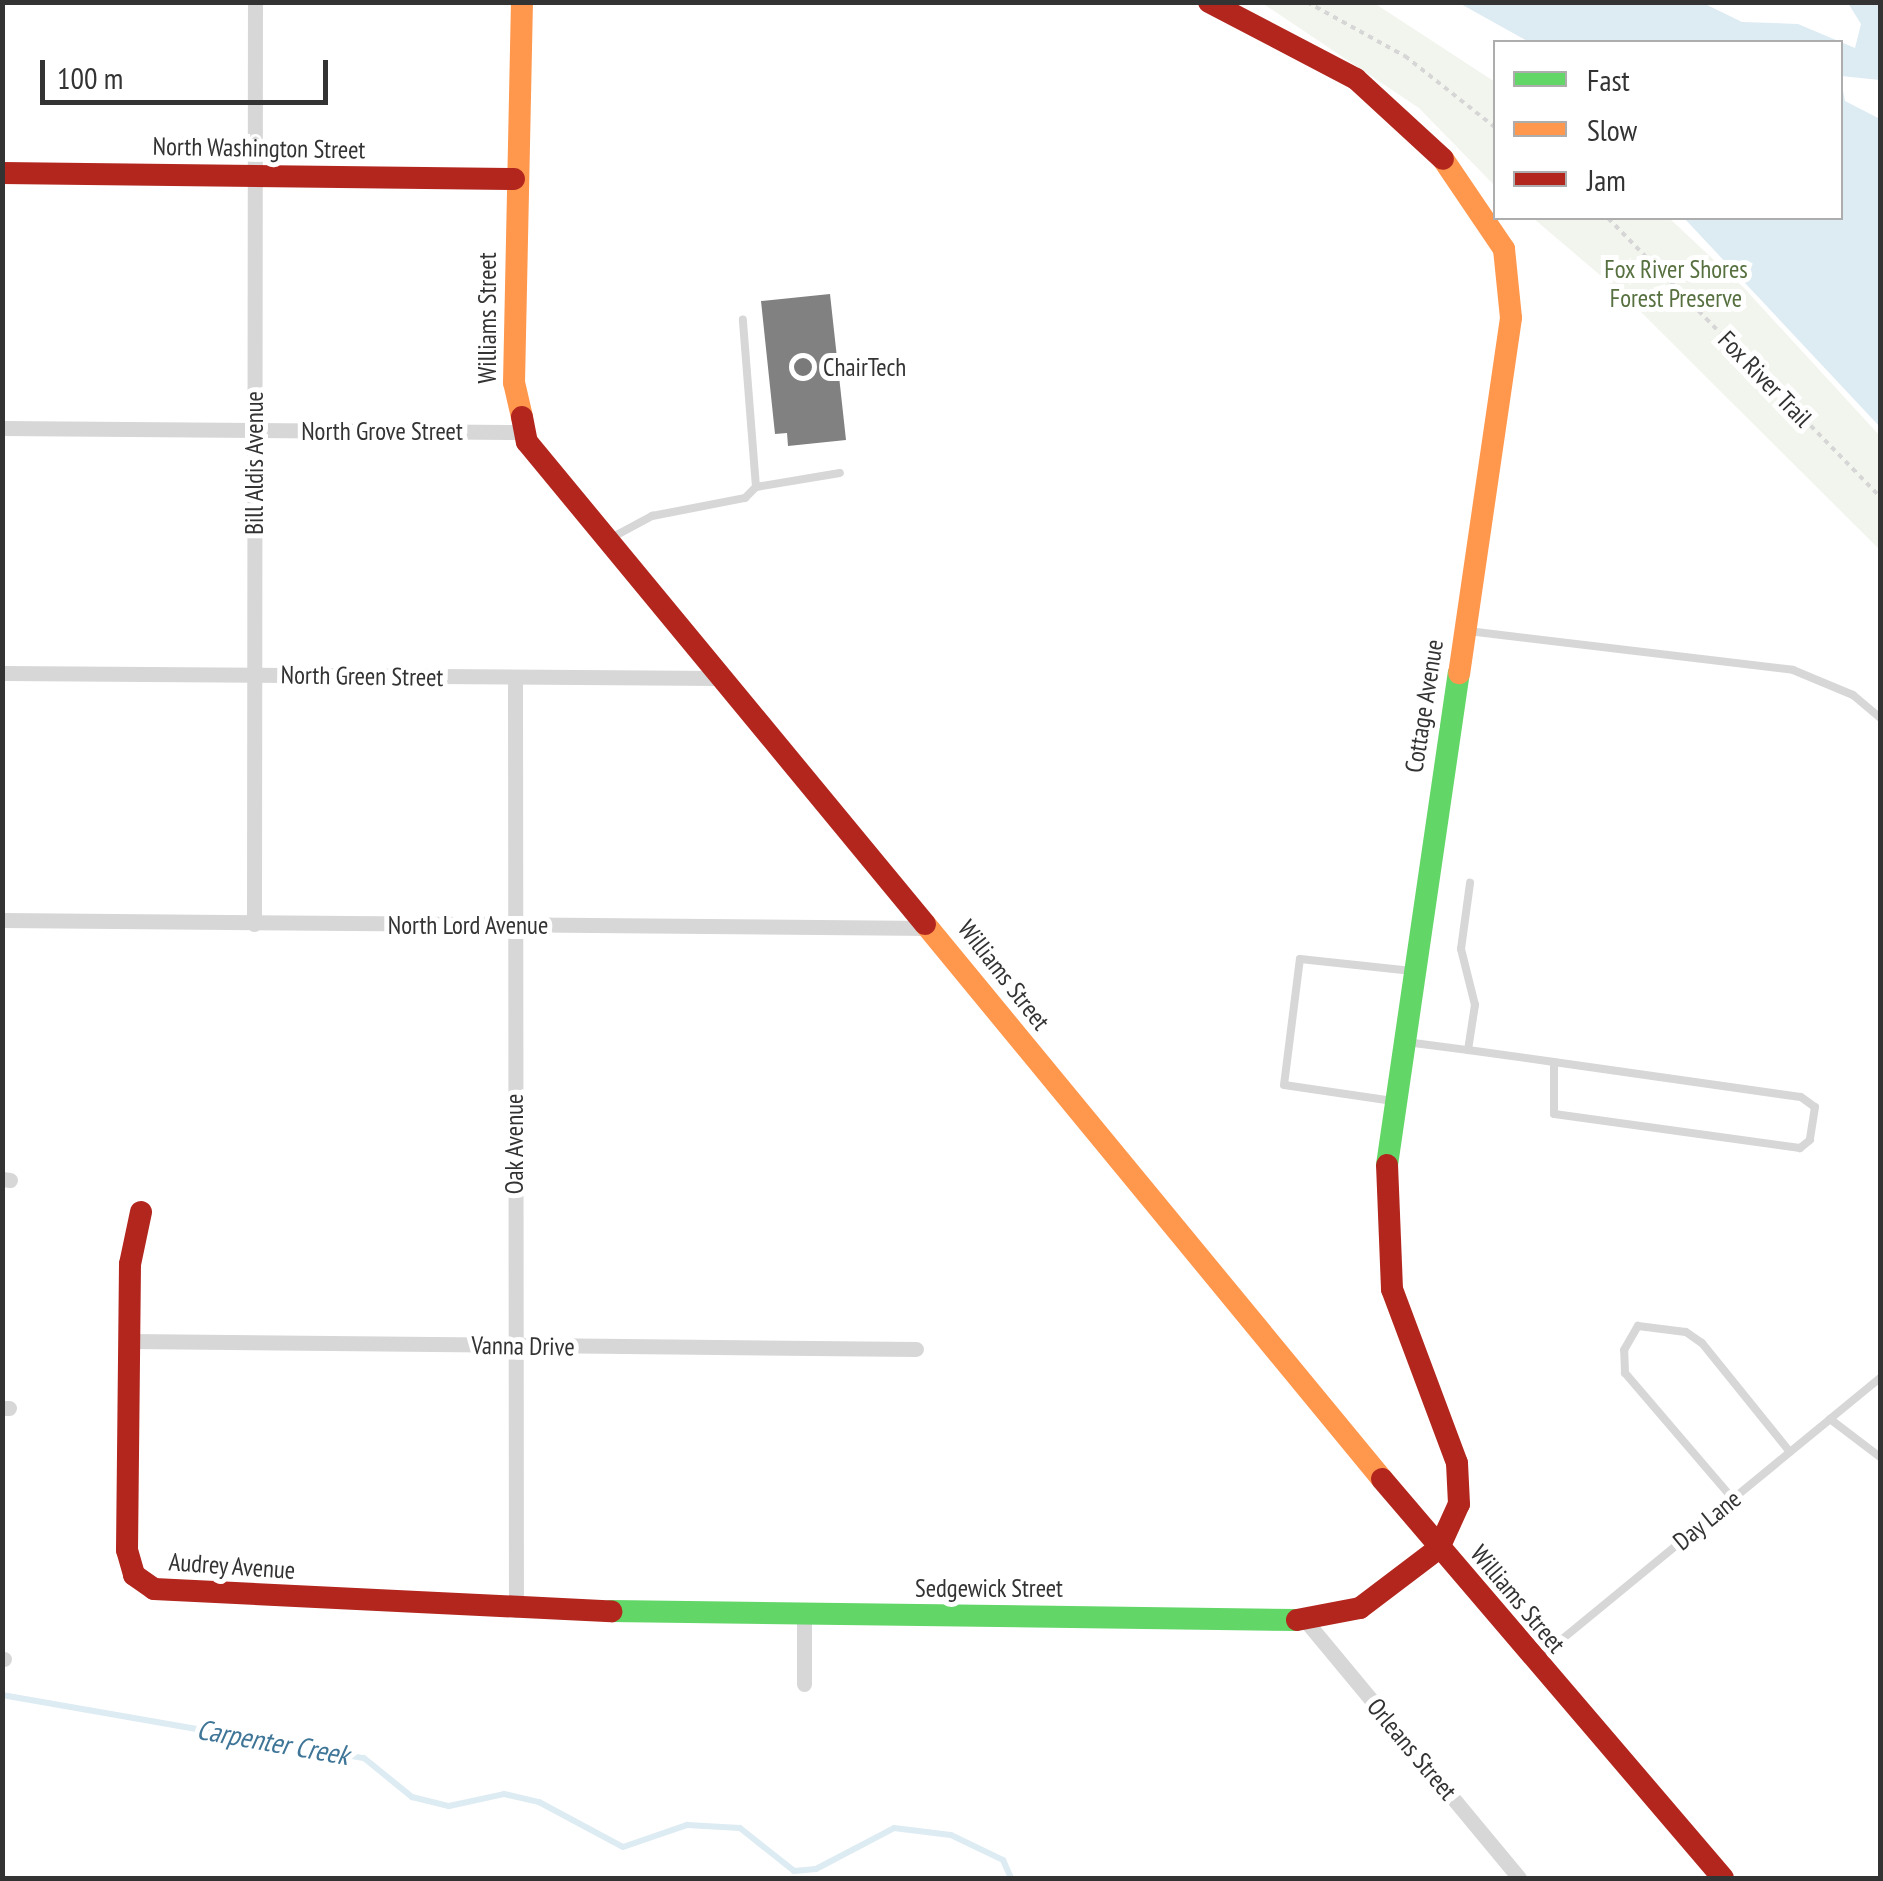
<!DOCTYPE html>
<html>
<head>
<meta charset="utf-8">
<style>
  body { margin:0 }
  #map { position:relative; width:1883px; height:1881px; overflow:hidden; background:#fff; font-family:"PT Sans Narrow",sans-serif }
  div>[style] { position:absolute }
  .green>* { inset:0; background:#f1f5ed }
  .water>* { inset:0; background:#ddebf3 }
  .stream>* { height:6px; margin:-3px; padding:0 3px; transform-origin:3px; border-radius:3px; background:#ddebf3 }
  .building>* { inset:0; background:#818181 }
  .path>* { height:4px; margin-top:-2px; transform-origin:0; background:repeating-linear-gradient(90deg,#d6d6d6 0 5px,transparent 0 10px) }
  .lane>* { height:8px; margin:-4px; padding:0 4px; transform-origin:4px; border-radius:4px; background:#d7d7d7 }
  .street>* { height:15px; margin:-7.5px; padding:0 7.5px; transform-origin:7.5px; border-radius:7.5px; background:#d7d7d7 }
  .fast>* { height:22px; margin:-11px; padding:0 11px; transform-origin:11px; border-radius:11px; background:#63d668 }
  .slow>* { height:22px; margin:-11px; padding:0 11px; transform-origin:11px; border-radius:11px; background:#ff974d }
  .jam>* { height:22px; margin:-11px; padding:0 11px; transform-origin:11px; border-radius:11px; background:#b3261e }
  .dots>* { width:28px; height:28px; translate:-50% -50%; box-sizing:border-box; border:5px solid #fff; border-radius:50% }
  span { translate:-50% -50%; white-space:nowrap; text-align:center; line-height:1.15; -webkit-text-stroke:10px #fff; paint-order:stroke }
  .street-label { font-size:25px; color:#333 }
  .park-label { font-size:25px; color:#56703f }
  .poi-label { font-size:25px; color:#333 }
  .left { translate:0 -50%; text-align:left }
  .water-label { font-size:28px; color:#3f7597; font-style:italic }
  .frame { position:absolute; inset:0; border:5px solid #333; pointer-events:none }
  .legend { position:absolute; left:1493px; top:40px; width:350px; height:180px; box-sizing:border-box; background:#fff; border:2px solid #adadad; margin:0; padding:12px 18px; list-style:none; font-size:30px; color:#333 }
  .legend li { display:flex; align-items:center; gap:20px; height:50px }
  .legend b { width:50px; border:2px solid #adadad }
  .scale { position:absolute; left:40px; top:60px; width:288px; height:45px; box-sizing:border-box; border:5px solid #333; border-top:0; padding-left:12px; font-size:30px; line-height:35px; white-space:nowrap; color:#333; -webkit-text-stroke:8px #fff; paint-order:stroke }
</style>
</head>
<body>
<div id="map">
  <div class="green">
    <div style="clip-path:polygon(1262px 3px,1374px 3px,1495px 82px,1495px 186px,1419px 108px)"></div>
    <div style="clip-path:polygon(1533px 218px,1669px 218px,1744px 288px,1880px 436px,1880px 550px,1627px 298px)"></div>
  </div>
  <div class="water">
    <div style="clip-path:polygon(1459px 3px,1703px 3px,1742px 22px,1798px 24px,1855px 48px,1861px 24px,1848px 3px,1880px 3px,1880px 80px,1841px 76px,1840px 42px,1529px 42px)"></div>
    <div style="clip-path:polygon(1841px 81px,1845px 101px,1880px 119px,1880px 427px,1684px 218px,1840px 218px)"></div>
  </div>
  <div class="stream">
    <div style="left:2px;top:1695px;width:367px;rotate:9.9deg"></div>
    <div style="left:364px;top:1758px;width:62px;rotate:39.1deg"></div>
    <div style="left:412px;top:1797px;width:38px;rotate:14deg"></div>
    <div style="left:449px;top:1806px;width:56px;rotate:-12.3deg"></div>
    <div style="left:504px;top:1794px;width:36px;rotate:13deg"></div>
    <div style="left:539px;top:1802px;width:95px;rotate:28.2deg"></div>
    <div style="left:623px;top:1847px;width:68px;rotate:-19deg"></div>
    <div style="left:687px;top:1825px;width:53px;rotate:3.2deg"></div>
    <div style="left:740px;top:1828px;width:69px;rotate:38.5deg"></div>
    <div style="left:794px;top:1871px;width:22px;rotate:-5deg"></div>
    <div style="left:816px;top:1869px;width:88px;rotate:-27.7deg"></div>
    <div style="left:894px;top:1828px;width:57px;rotate:7deg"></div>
    <div style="left:951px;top:1835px;width:58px;rotate:25.7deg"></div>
    <div style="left:1003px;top:1860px;width:20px;rotate:66deg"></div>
  </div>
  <div class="building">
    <div style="clip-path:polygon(830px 294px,846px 440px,788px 446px,787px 433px,775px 434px,761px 301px)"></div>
  </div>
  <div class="path">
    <div style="left:1307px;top:2px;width:112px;rotate:28.9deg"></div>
    <div style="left:1405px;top:56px;width:116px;rotate:38.4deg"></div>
    <div style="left:1608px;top:218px;width:390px;rotate:45.7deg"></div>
  </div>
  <div class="lane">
    <div style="left:756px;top:487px;width:85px;rotate:-9.5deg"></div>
    <div style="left:611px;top:538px;width:47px;rotate:-28.2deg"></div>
    <div style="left:652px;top:516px;width:95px;rotate:-11deg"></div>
    <div style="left:745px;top:498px;width:16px;rotate:-45deg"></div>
    <div style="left:756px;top:487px;width:168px;rotate:-94.5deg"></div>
    <div style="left:1468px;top:631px;width:327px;rotate:6.8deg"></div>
    <div style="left:1793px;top:670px;width:65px;rotate:22.6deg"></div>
    <div style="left:1853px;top:695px;width:35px;rotate:40deg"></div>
    <div style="left:1406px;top:1042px;width:63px;rotate:7.4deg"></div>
    <div style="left:1468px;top:1050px;width:87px;rotate:7.9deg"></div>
    <div style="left:1554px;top:1062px;width:249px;rotate:8.1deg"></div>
    <div style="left:1801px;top:1097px;width:17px;rotate:36deg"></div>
    <div style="left:1815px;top:1107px;width:33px;rotate:99deg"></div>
    <div style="left:1810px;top:1140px;width:13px;rotate:141deg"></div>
    <div style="left:1800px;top:1148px;width:248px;rotate:-172.1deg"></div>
    <div style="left:1554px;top:1114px;width:52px;rotate:-90deg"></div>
    <div style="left:1468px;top:1050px;width:46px;rotate:-81.2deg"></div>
    <div style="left:1475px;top:1005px;width:58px;rotate:-104deg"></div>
    <div style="left:1461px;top:949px;width:67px;rotate:-82.2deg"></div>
    <div style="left:1393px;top:1101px;width:110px;rotate:-171.6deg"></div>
    <div style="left:1284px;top:1085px;width:127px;rotate:-82.8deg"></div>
    <div style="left:1300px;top:959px;width:113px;rotate:6.1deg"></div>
    <div style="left:1830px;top:1419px;width:65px;rotate:-39.4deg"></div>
    <div style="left:1733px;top:1499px;width:166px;rotate:-130.6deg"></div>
    <div style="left:1625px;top:1373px;width:23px;rotate:-92deg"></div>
    <div style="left:1624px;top:1350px;width:28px;rotate:-60deg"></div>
    <div style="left:1638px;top:1326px;width:48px;rotate:7.1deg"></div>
    <div style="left:1686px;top:1332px;width:19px;rotate:35deg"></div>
    <div style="left:1702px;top:1343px;width:140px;rotate:51.1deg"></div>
    <div style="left:1538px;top:1659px;width:378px;rotate:-39.4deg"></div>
    <div style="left:1830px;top:1419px;width:63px;rotate:37.2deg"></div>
  </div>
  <div class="street">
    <div style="left:2px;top:428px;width:519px;rotate:0.44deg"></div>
    <div style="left:2px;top:673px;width:719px;rotate:0.4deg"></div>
    <div style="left:515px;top:679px;width:931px;rotate:89.94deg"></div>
    <div style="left:2px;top:920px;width:931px;rotate:0.49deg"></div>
    <div style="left:254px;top:924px;width:922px;rotate:-89.94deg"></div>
    <div style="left:2px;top:1179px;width:8px;rotate:7deg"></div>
    <div style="left:129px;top:1341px;width:787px;rotate:0.58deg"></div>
    <div style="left:2px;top:1408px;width:7px"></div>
    <div style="left:1305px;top:1620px;width:335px;rotate:50.3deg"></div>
    <div style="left:2px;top:1659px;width:2px"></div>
    <div style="left:804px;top:1684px;width:70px;rotate:-90deg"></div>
  </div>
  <div class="fast">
    <div style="left:1387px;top:1165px;width:497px;rotate:-81.7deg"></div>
    <div style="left:611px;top:1611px;width:686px;rotate:0.75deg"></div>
  </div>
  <div class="slow">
    <div style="left:1443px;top:159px;width:109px;rotate:55.9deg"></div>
    <div style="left:1504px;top:249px;width:69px;rotate:84.2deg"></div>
    <div style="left:1511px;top:318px;width:359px;rotate:98.3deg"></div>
    <div style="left:522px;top:417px;width:35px;rotate:-103deg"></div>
    <div style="left:514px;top:383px;width:381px;rotate:-88.8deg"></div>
    <div style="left:925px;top:924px;width:719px;rotate:50.53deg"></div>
  </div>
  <div class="jam">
    <div style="left:1209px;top:2px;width:166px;rotate:27.6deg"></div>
    <div style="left:1356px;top:79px;width:118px;rotate:42.6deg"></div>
    <div style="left:2px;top:173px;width:512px;rotate:0.67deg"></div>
    <div style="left:522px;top:417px;width:25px;rotate:79deg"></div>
    <div style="left:527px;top:442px;width:625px;rotate:50.45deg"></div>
    <div style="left:141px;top:1212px;width:53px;rotate:101.9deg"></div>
    <div style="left:130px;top:1264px;width:286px;rotate:90.6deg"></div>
    <div style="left:127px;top:1550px;width:26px;rotate:74deg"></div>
    <div style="left:134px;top:1575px;width:24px;rotate:35deg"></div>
    <div style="left:154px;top:1589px;width:458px;rotate:2.8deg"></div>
    <div style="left:1382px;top:1479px;width:525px;rotate:49.48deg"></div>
    <div style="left:1297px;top:1620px;width:64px;rotate:-10.8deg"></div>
    <div style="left:1360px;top:1608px;width:99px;rotate:-37.2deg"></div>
    <div style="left:1439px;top:1548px;width:48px;rotate:-65.6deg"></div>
    <div style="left:1459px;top:1504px;width:41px;rotate:-92.8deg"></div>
    <div style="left:1457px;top:1463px;width:186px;rotate:-110.5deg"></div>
    <div style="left:1392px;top:1289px;width:124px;rotate:-92.3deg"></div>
  </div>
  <div class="dots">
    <div style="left:803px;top:367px;background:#7a7a7a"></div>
  </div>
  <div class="street-label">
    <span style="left:259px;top:148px;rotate:1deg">North Washington Street</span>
    <span style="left:487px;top:318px;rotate:-90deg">Williams Street</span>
    <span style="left:1765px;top:379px;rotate:46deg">Fox River Trail</span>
    <span style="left:382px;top:431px">North Grove Street</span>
    <span style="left:254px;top:463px;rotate:-90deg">Bill Aldis Avenue</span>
    <span style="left:362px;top:676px;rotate:1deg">North Green Street</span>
    <span style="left:1424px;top:706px;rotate:-81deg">Cottage Avenue</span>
    <span style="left:468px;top:925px">North Lord Avenue</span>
    <span style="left:1004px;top:975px;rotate:52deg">Williams Street</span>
    <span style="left:514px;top:1144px;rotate:-90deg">Oak Avenue</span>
    <span style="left:523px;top:1346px;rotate:1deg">Vanna Drive</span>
    <span style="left:1707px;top:1520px;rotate:-39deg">Day Lane</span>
    <span style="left:232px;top:1566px;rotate:4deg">Audrey Avenue</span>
    <span style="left:989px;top:1588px">Sedgewick Street</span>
    <span style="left:1518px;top:1599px;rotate:50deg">Williams Street</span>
    <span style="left:1412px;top:1749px;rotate:50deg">Orleans Street</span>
  </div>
  <div class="park-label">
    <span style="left:1676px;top:284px">Fox River Shores<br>Forest Preserve</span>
  </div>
  <div class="poi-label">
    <span class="left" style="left:823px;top:367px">ChairTech</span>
  </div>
  <div class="water-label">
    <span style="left:273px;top:1742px;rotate:10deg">Carpenter Creek</span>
  </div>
  <div class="frame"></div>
  <ul class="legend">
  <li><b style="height:12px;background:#63d668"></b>Fast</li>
  <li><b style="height:12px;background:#ff974d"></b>Slow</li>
  <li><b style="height:12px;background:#b3261e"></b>Jam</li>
  </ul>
  <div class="scale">100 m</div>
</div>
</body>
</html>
